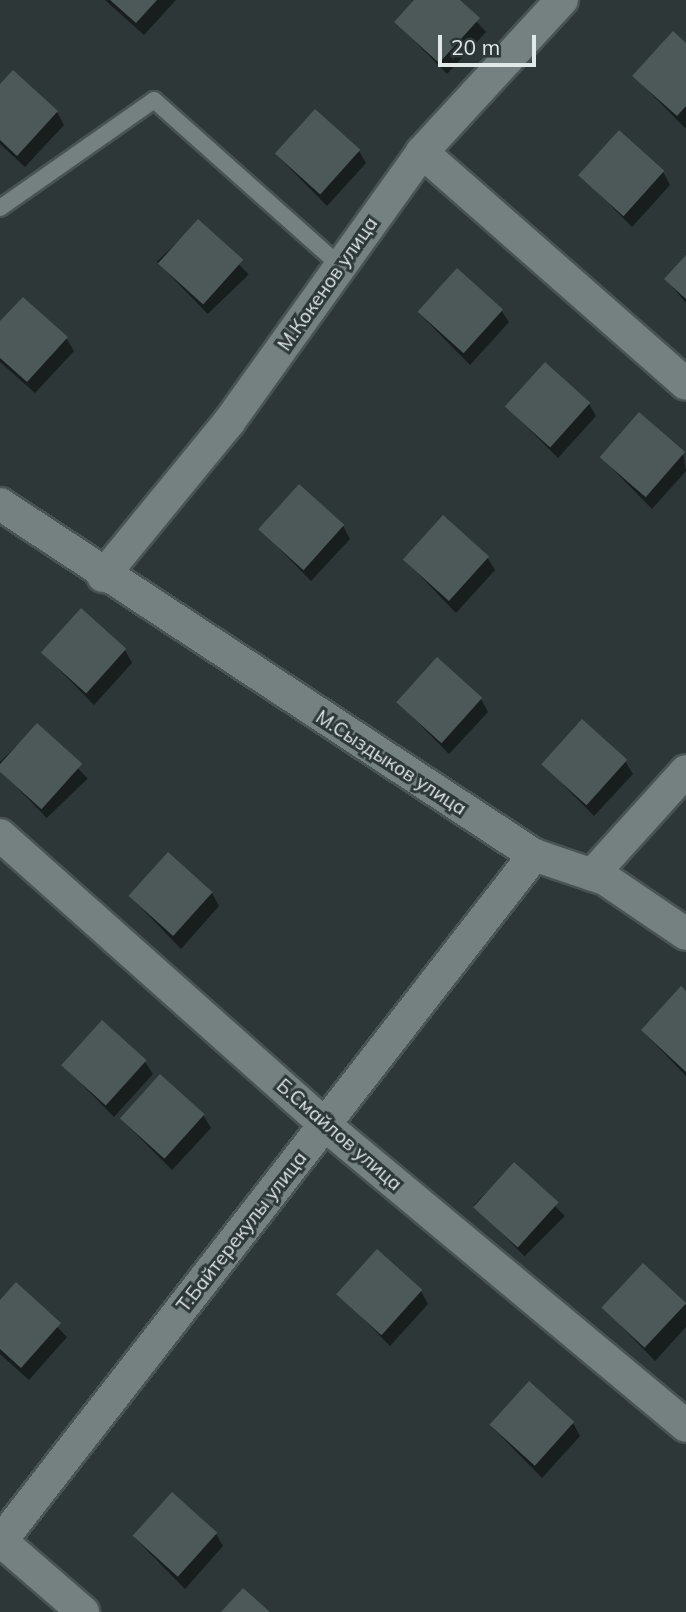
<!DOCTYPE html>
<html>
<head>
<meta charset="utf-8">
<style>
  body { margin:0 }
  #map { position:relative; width:686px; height:1612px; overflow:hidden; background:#2d3738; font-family:Mulish,sans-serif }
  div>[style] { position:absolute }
  .shadow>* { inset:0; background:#0007; transform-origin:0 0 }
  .building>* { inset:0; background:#4d5858; transform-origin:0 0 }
  .roads { filter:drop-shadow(2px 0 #4a5353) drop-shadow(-2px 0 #4a5353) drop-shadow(0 2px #4a5353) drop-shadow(0 -2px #4a5353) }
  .service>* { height:16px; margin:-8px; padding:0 8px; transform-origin:8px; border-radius:8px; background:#758181 }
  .minor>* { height:32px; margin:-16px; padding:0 16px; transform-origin:16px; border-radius:16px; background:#758181 }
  span { translate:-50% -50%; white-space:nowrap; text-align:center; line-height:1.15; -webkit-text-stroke:6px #2d3738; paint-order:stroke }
  .street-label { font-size:19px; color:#e1e8e8 }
  .scale { position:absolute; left:438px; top:35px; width:98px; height:32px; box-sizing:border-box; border:4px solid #e1e8e8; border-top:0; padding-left:9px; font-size:21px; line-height:24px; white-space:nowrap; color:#e1e8e8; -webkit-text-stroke:5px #2d3738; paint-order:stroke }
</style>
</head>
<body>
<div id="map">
  <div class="shadow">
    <div style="clip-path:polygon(105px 0,176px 0,144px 35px)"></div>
    <div style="clip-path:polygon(417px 0,457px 0,486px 32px,447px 74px,396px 22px)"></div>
    <div style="clip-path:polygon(686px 45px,686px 127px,685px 128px,634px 76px)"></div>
    <div style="clip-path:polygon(0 87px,57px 112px,64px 125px,25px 167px,0 144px)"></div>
    <div style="clip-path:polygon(359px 151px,366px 163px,327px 206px,276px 154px)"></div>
    <div style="clip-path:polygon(663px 172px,670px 185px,632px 227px,581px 175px)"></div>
    <div style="left:198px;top:222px;width:73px;height:57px;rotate:46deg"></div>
    <div style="clip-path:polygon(686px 258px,686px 303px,666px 279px)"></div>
    <div style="clip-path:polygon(501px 310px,509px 322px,470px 365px,419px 313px)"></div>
    <div style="clip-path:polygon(0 324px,66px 338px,74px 351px,35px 393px,0 362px)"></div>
    <div style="clip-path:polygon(589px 404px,596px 416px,558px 458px,507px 407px)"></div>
    <div style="clip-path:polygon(683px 453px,686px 471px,652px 509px,601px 457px)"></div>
    <div style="clip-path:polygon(343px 526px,350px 539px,311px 581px,260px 529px)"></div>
    <div style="clip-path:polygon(487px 557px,495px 570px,456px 613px,405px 560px)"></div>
    <div style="clip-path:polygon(125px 650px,132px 663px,94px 705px,43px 653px)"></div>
    <div style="clip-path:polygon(481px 699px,488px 712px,449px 754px,398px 702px)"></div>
    <div style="left:37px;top:726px;width:73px;height:57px;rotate:46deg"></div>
    <div style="clip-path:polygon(625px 761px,633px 774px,594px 816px,543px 764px)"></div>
    <div style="clip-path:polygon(212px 893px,219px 906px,181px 949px,130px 896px)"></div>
    <div style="clip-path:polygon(686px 993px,686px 1076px,643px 1031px)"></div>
    <div style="clip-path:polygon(145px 1062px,153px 1074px,114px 1117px,63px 1065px)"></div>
    <div style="clip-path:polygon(203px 1115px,211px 1128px,172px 1170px,121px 1119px)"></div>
    <div style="left:514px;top:1165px;width:72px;height:57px;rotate:45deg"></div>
    <div style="clip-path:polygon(643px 1266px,686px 1305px,686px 1327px,655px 1361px,604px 1308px)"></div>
    <div style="clip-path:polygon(16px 1285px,67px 1337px,29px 1380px,0 1354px,0 1302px)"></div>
    <div style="clip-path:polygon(421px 1291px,428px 1304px,390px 1346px,339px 1294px)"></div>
    <div style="clip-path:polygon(573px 1423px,580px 1436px,542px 1478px,491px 1426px)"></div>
    <div style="clip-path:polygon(216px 1534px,223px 1546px,185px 1589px,134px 1537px)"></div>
  </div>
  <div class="building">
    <div style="clip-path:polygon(110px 0,157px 0,136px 23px)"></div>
    <div style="clip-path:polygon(414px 0,460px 0,480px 18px,439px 63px,394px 22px)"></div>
    <div style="clip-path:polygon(673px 31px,686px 43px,686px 106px,677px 116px,632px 76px)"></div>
    <div style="clip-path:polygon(13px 70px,58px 111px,17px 156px,0 140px,0 84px)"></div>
    <div style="left:315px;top:109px;width:61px;height:60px;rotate:42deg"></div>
    <div style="left:619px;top:130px;width:61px;height:61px;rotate:42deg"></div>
    <div style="left:198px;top:219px;width:61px;height:60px;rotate:42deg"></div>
    <div style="clip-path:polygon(686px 255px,686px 299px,664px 279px)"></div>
    <div style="left:457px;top:268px;width:62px;height:59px;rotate:42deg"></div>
    <div style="clip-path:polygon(23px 297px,68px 337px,27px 382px,0 358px,0 321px)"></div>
    <div style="left:545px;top:362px;width:61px;height:60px;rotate:42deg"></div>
    <div style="left:639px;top:412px;width:61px;height:60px;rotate:41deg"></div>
    <div style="left:299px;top:484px;width:61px;height:61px;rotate:42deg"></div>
    <div style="left:443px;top:515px;width:62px;height:60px;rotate:42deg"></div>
    <div style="left:81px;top:608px;width:61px;height:60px;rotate:42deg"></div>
    <div style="left:437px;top:657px;width:61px;height:61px;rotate:42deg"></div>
    <div style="left:582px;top:719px;width:61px;height:61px;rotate:42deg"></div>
    <div style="left:37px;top:723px;width:61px;height:61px;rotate:42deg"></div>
    <div style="left:168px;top:852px;width:60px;height:59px;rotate:42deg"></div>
    <div style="clip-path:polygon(681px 986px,686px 991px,686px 1072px,641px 1030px)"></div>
    <div style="left:102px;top:1020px;width:60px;height:61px;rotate:42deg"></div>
    <div style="left:160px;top:1074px;width:60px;height:60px;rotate:42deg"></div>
    <div style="left:514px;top:1162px;width:60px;height:61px;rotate:42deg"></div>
    <div style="left:377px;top:1249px;width:61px;height:61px;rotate:42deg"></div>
    <div style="left:643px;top:1263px;width:59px;height:61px;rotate:43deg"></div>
    <div style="clip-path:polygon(16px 1282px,61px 1323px,21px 1368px,0 1349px,0 1300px)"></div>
    <div style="left:529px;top:1381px;width:61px;height:59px;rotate:42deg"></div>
    <div style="left:172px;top:1492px;width:61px;height:59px;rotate:42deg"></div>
    <div style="clip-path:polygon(243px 1588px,270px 1612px,221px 1612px)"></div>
  </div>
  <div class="roads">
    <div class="service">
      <div style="left:0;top:208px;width:188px;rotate:-35deg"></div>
      <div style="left:154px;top:100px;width:249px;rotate:41.7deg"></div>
    </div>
    <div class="minor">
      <div style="left:422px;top:152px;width:351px;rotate:41.3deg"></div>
      <div style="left:0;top:504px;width:639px;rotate:33.32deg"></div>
      <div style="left:534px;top:855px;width:75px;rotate:18.7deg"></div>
      <div style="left:605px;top:879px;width:98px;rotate:34.2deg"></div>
      <div style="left:103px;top:576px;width:199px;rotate:-50.7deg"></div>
      <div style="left:229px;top:422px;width:332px;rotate:-54.4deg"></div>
      <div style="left:422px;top:152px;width:207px;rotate:-47.4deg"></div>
      <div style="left:0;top:835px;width:436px;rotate:41.7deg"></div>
      <div style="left:325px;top:1125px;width:470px;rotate:39.8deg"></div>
      <div style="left:592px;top:875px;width:140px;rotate:-47.9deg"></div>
      <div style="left:0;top:1540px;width:110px;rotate:40.9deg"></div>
      <div style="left:1px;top:1541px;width:869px;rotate:-52.15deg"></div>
    </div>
  </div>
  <div class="street-label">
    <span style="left:328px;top:284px;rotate:-55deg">М.Кокенов улица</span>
    <span style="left:391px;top:763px;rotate:33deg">М.Сыздыков улица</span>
    <span style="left:339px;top:1135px;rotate:41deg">Б.Смайлов улица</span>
    <span style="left:242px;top:1232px;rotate:-52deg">Т.Байтерекулы улица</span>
  </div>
  <div class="scale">20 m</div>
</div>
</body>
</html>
